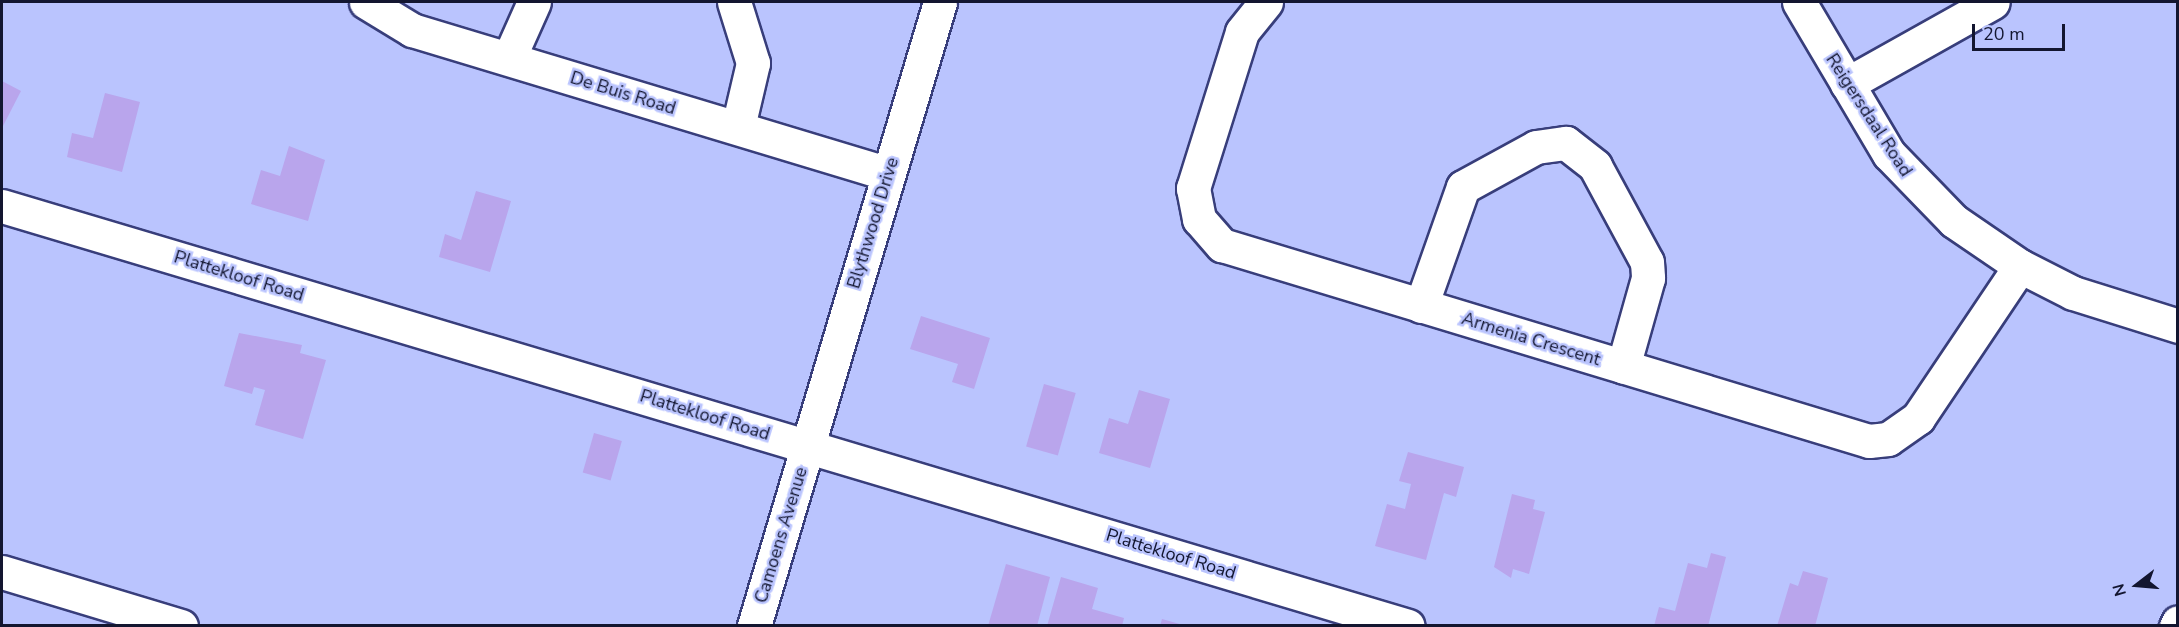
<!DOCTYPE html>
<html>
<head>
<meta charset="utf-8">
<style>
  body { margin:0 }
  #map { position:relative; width:2179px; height:627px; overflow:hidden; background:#bac4fe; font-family:"Nunito Sans",sans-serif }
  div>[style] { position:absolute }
  .building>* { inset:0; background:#b9a5ec; transform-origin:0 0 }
  .roads { filter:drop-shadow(2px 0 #383e7b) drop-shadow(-2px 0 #383e7b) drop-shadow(0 2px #383e7b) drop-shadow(0 -2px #383e7b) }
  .minor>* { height:33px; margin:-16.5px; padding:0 16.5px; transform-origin:16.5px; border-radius:16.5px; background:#fff }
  span { translate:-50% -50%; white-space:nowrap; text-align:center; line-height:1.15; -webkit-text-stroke:5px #bac4fe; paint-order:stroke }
  .street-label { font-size:18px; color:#131630 }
  .frame { position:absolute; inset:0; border:3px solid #131630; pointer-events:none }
  .north { position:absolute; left:2107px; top:555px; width:60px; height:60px; -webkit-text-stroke:4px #bac4fe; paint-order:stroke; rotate:254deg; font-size:16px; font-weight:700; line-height:24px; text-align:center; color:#131630 }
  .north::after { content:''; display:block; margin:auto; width:21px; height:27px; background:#131630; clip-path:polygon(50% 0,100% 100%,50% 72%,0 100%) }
  .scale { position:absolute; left:1972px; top:24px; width:93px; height:27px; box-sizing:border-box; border:3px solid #131630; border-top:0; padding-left:8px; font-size:18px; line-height:21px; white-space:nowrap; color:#131630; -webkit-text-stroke:4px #bac4fe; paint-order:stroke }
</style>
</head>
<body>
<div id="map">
  <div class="building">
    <div style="clip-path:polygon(2px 81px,21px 91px,3px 126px,2px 125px)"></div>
    <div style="clip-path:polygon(105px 93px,140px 102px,122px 172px,67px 157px,72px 133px,93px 138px)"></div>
    <div style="clip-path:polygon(289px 146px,325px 160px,308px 221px,251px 204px,261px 170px,280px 176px)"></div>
    <div style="clip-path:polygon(476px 191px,511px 201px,490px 272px,439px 257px,445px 234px,461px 240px)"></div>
    <div style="clip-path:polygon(921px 316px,990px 338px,974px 389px,952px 382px,958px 364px,910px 349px)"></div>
    <div style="clip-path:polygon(239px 333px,302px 345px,300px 353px,326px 360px,303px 439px,255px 425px,265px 390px,254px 387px,252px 394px,224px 386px)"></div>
    <div style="left:1044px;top:384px;width:33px;height:65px;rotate:16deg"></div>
    <div style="clip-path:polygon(1139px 390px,1170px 399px,1150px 468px,1099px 453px,1109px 418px,1128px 424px)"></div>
    <div style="left:594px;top:433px;width:29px;height:41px;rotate:16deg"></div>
    <div style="clip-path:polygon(1408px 452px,1464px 467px,1456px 497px,1444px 493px,1426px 560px,1375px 546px,1387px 504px,1405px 509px,1411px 484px,1399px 481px)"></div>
    <div style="clip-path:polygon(1512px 494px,1535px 500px,1533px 509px,1545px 512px,1529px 574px,1513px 569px,1511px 578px,1494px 567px)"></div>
    <div style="clip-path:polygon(1711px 553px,1726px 557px,1708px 626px,1654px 626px,1659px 607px,1675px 611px,1688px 563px,1707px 568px)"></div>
    <div style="clip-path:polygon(1006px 564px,1050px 577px,1037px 626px,988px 626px)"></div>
    <div style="clip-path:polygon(1803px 571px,1828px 578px,1815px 626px,1777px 626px,1790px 583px,1798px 586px)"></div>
    <div style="clip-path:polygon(1061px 577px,1098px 588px,1092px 609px,1124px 618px,1122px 626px,1047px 626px)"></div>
    <div style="clip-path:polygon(1162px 619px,1183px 625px,1183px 626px,1160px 626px)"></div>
  </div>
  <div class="roads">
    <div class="minor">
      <div style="left:366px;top:2px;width:54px;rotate:31.3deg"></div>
      <div style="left:412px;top:30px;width:497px;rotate:16.8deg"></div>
      <div style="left:734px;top:2px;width:64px;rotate:72.7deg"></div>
      <div style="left:753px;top:63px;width:66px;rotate:103.2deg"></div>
      <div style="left:1266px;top:2px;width:38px;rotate:129deg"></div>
      <div style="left:1242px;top:32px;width:164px;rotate:107.4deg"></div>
      <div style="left:1193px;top:188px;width:32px;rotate:79deg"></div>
      <div style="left:1199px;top:219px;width:35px;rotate:49deg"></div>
      <div style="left:1222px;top:245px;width:676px;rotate:16.85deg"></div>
      <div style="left:1869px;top:441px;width:19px;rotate:-6deg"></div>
      <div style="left:1888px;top:439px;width:37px;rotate:-35deg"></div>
      <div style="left:1918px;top:418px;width:183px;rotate:-56.1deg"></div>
      <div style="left:1799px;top:2px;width:177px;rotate:59.4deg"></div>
      <div style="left:1889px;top:154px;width:93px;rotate:45.9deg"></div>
      <div style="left:1954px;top:221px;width:80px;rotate:34.3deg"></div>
      <div style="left:2020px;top:266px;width:59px;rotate:27deg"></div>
      <div style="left:2073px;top:293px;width:110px;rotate:17.4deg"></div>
      <div style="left:509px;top:58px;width:61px;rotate:-65.9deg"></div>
      <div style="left:1847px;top:84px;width:167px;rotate:-29.3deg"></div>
      <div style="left:2px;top:206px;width:1467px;rotate:16.63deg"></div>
      <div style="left:1421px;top:306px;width:126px;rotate:-70.6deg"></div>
      <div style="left:1463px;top:187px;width:83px;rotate:-28.7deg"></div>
      <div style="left:1536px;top:147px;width:30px;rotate:-8deg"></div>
      <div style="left:1566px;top:143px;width:37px;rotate:38deg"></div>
      <div style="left:1595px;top:166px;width:109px;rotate:61.6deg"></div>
      <div style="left:1647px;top:262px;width:16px;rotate:86deg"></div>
      <div style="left:1648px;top:278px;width:92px;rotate:105.7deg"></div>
      <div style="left:2px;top:572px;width:187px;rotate:16.8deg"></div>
      <div style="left:754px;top:626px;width:651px;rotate:-73.4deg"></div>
      <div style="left:2176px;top:626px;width:4px;rotate:-63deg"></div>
    </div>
  </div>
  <div class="street-label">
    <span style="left:623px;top:93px;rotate:17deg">De Buis Road</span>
    <span style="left:1869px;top:115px;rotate:57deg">Reigersdaal Road</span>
    <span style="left:873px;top:223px;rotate:-73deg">Blythwood Drive</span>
    <span style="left:239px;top:276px;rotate:17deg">Plattekloof Road</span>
    <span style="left:1531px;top:339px;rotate:17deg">Armenia Crescent</span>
    <span style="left:705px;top:415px;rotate:17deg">Plattekloof Road</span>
    <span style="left:781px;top:535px;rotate:-73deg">Camoens Avenue</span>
    <span style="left:1171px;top:554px;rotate:17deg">Plattekloof Road</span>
  </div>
  <div class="frame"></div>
  <div class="north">N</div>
  <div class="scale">20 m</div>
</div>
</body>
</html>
